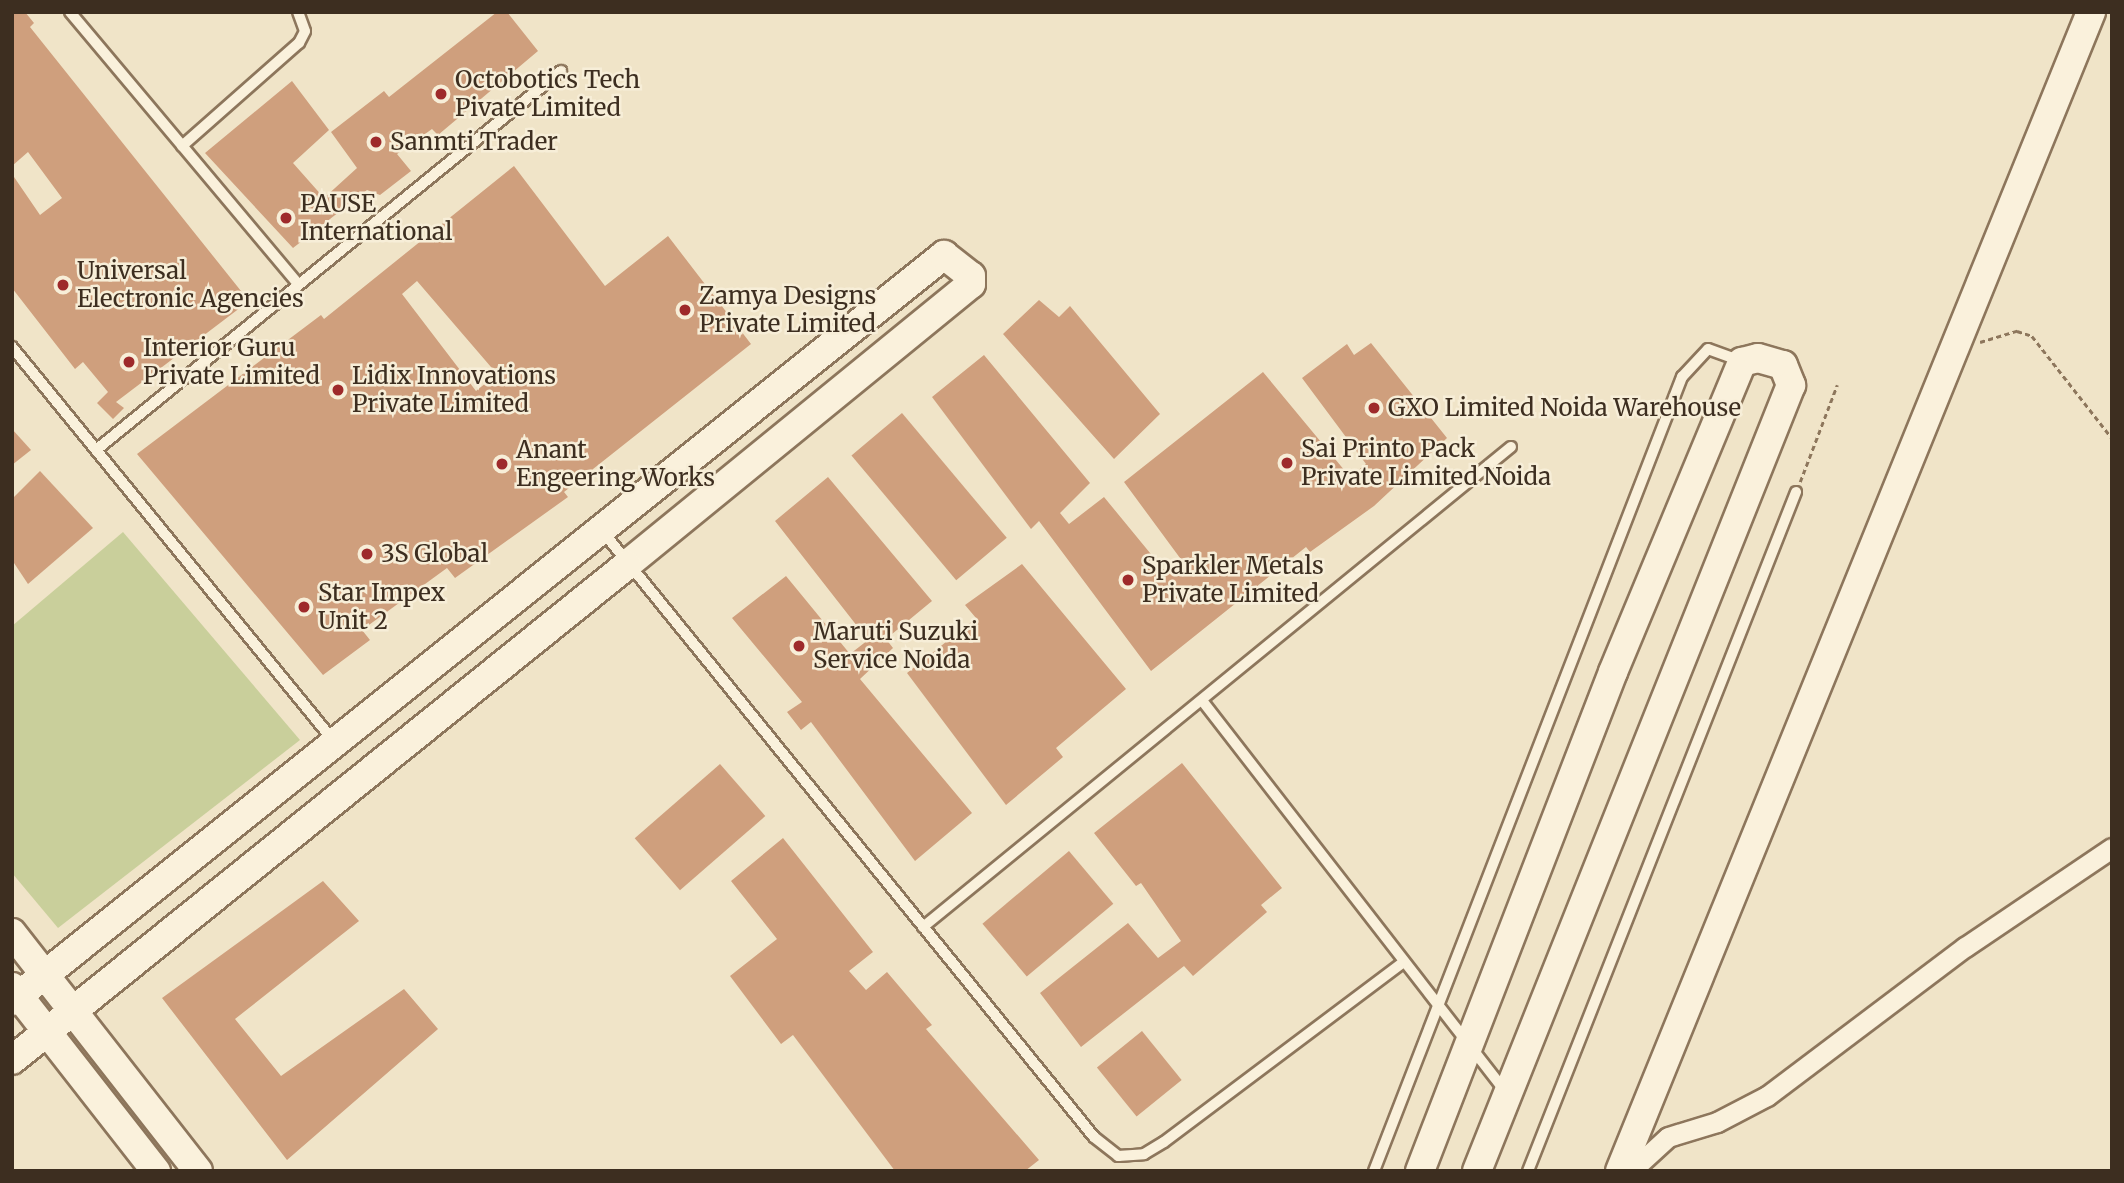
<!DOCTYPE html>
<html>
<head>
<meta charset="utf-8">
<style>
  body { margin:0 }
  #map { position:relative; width:2124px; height:1183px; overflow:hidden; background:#f0e4c8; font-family:Merriweather,serif }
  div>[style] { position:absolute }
  .green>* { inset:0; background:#c9cf9b }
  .building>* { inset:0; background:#cf9f7d; transform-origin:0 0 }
  .path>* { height:2.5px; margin-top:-1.25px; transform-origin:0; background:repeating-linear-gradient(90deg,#8d765c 0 5px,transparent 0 8.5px) }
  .roads { filter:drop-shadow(2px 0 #8d765c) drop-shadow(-2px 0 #8d765c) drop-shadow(0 2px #8d765c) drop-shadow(0 -2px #8d765c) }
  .lane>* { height:10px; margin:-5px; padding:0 5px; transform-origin:5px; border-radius:5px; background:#faf1dc }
  .street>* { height:19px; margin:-9.5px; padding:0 9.5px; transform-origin:9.5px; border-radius:9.5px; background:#faf1dc }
  .secondary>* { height:28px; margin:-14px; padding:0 14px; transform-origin:14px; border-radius:14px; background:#faf1dc }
  .dots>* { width:19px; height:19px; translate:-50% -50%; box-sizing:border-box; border:4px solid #f7eed8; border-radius:50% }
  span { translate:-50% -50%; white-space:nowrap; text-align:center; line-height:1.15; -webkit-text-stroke:5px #f7eed8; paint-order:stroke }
  .poi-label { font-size:24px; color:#3d2e20 }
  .left { translate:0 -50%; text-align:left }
  .frame { position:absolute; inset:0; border:14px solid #3d2e20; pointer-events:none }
</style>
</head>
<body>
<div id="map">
  <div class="green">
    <div style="clip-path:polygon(123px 532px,300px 740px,58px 928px,12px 873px,12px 626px)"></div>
  </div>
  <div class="building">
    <div style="clip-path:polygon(12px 12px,25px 12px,34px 23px,30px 27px,249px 301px,116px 402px,124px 408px,113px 419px,97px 403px,108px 392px,83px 362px,75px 369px,12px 288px,12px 174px,40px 215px,62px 198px,28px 152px,12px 166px)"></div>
    <div style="clip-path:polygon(497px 12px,507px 12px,538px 51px,438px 135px,432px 129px,397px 154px,411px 171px,380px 195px,367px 190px,293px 248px,205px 153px,292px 81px,329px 130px,293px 163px,324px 198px,357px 168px,331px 132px,384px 91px,389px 97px)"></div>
    <div style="clip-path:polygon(evenodd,514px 166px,605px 286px,668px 236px,751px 344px,564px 492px,568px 497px,455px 578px,447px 568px,362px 630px,370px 640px,323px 675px,137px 454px,321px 315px,324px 319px,514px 166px,417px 281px,497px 374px,476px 391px,402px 294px,417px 281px)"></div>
    <div style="clip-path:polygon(1039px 300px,1059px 317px,1070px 306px,1160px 414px,1114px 459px,1003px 334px)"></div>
    <div style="clip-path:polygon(1371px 343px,1447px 438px,1374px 506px,1310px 552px,1306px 547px,1151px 671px,1039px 521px,1031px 529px,932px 397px,984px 355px,1090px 483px,1060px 513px,1069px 524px,1104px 497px,1164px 570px,1180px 558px,1124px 482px,1263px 372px,1350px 477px,1366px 464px,1302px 378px,1347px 344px,1354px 355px)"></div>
    <div style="left:902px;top:413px;width:163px;height:66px;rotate:50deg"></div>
    <div style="clip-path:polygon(12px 429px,31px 450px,12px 465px)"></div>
    <div style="clip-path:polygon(40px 471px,93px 528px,28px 584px,12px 560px,12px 499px)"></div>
    <div style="clip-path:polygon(828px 477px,932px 601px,886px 639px,893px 648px,860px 679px,972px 813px,915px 861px,811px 722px,801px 730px,787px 712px,802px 702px,732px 618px,786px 576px,850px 654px,868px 640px,775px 521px)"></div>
    <div style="clip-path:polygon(1022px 564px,1126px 689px,1056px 748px,1063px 757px,1006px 805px,907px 673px,976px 618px,965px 605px)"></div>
    <div style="clip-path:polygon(1182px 763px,1282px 888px,1261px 905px,1267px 912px,1193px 976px,1184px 966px,1081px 1047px,1040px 993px,1128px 923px,1158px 958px,1181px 941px,1141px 883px,1136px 886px,1094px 833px)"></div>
    <div style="left:720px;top:764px;width:69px;height:113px;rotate:49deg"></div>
    <div style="clip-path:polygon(783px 838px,873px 952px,849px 971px,866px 990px,887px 972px,932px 1025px,926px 1029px,1039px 1160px,1025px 1171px,895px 1171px,793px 1035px,781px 1044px,730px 976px,777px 939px,731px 881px)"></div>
    <div style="left:1069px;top:851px;width:69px;height:113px;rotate:50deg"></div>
    <div style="clip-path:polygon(323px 881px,359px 921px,235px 1019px,281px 1076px,404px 989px,438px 1029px,287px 1160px,162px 998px)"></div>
    <div style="left:1142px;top:1031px;width:63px;height:58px;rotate:51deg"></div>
  </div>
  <div class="path">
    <div style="left:1980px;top:342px;width:39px;rotate:-17deg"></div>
    <div style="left:2017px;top:331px;width:16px;rotate:18deg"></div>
    <div style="left:2032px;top:336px;width:130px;rotate:51.9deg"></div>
    <div style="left:1800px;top:482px;width:104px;rotate:-69.1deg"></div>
  </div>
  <div class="roads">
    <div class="lane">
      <div style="left:70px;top:12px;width:354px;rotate:50deg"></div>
      <div style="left:182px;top:146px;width:156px;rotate:-41.4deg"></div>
      <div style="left:299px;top:43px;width:13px;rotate:-63deg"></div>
      <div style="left:305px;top:31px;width:20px;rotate:-110deg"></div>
      <div style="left:12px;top:347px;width:507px;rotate:50.76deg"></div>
      <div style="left:96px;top:450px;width:600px;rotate:-39.18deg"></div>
      <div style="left:603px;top:532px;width:779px;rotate:50.94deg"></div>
      <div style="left:1094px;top:1137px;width:31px;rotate:38deg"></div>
      <div style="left:1118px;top:1156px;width:26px;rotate:-4deg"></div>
      <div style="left:1144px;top:1154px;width:23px;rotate:-31deg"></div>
      <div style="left:1164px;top:1142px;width:298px;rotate:-36.9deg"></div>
      <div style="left:1204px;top:703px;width:490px;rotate:52.2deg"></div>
      <div style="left:923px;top:927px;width:759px;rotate:-39.23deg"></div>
      <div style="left:1374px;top:1171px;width:852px;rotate:-68.8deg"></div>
      <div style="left:1682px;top:377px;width:38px;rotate:-47deg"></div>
      <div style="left:1708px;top:349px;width:33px;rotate:20deg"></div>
      <div style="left:1528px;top:1171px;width:730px;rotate:-68.46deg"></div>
    </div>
    <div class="street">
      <div style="left:1631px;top:1171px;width:50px;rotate:-42.6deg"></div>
      <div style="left:1668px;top:1137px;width:51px;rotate:-17deg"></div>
      <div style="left:1717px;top:1122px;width:56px;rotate:-27.5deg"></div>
      <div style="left:1767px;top:1096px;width:248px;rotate:-37deg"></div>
      <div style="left:1965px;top:947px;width:177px;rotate:-34deg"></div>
    </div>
    <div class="secondary">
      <div style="left:12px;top:933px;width:302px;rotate:52deg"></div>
      <div style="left:12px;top:987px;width:234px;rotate:52deg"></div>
      <div style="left:12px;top:1001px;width:1194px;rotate:-38.67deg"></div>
      <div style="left:944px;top:255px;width:34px;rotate:38deg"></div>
      <div style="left:971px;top:276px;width:8px;rotate:90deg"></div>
      <div style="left:971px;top:284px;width:444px;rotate:140.8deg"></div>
      <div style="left:627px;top:565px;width:789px;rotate:141.17deg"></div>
      <div style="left:1420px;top:1171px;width:535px;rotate:-68.85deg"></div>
      <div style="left:1613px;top:672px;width:336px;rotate:-67.4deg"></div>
      <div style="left:1742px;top:362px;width:16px;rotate:-14deg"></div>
      <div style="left:1758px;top:358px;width:26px;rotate:16deg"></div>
      <div style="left:1783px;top:365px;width:22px;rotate:68deg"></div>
      <div style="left:1791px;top:385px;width:846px;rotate:111.78deg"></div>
      <div style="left:1620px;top:1171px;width:1251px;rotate:-67.88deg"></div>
    </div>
  </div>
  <div class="dots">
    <div style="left:441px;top:94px;background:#9e2a2b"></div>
    <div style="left:376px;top:142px;background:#9e2a2b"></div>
    <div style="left:286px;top:218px;background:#9e2a2b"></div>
    <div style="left:63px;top:285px;background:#9e2a2b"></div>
    <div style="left:685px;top:310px;background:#9e2a2b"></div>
    <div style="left:129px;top:362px;background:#9e2a2b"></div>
    <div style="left:338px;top:390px;background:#9e2a2b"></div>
    <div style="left:1374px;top:408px;background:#9e2a2b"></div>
    <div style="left:1287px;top:463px;background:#9e2a2b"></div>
    <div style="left:502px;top:464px;background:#9e2a2b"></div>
    <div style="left:367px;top:554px;background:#9e2a2b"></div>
    <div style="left:1128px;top:580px;background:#9e2a2b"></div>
    <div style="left:304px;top:607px;background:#9e2a2b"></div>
    <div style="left:799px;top:646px;background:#9e2a2b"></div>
  </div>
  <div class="poi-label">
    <span class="left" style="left:455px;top:94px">Octobotics Tech<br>Pivate Limited</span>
    <span class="left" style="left:390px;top:142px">Sanmti Trader</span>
    <span class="left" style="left:300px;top:218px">PAUSE<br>International</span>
    <span class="left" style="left:77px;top:285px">Universal<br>Electronic Agencies</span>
    <span class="left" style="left:699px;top:310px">Zamya Designs<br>Private Limited</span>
    <span class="left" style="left:143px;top:362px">Interior Guru<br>Private Limited</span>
    <span class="left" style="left:352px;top:390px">Lidix Innovations<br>Private Limited</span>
    <span class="left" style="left:1388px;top:408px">GXO Limited Noida Warehouse</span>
    <span class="left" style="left:1301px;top:463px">Sai Printo Pack<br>Private Limited Noida</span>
    <span class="left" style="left:516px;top:464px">Anant<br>Engeering Works</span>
    <span class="left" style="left:381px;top:554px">3S Global</span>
    <span class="left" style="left:1142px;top:580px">Sparkler Metals<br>Private Limited</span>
    <span class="left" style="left:318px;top:607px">Star Impex<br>Unit 2</span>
    <span class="left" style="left:813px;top:646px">Maruti Suzuki<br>Service Noida</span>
  </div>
  <div class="frame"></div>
</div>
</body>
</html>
